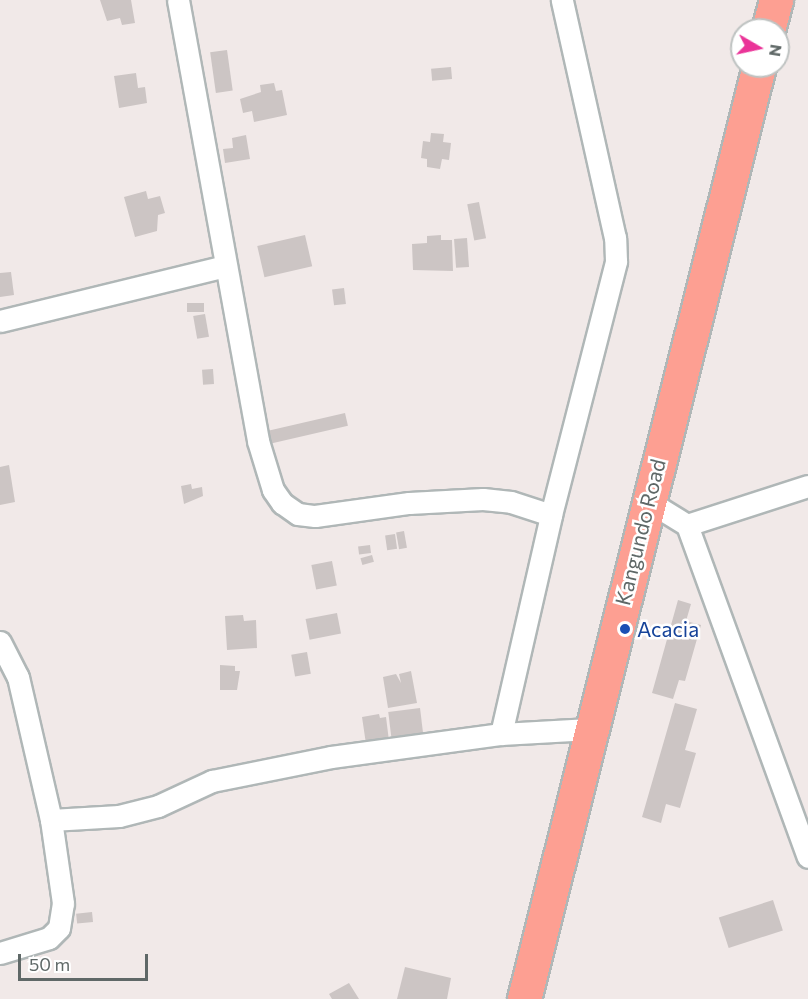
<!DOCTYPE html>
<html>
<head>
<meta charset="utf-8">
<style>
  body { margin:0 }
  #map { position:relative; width:808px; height:999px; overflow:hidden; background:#f1e9e8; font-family:Commissioner,sans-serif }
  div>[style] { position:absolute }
  .building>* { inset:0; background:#ccc5c4; transform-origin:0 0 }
  .roads { filter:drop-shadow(2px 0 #b0b7b7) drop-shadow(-2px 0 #b0b7b7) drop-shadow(0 2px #b0b7b7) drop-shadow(0 -2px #b0b7b7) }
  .street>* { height:21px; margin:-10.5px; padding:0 10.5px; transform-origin:10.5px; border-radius:10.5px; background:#fff }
  .highway>* { height:33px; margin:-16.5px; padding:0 16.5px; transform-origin:16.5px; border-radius:16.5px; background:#fd9f92 }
  .dots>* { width:16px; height:16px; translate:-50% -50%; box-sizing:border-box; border:3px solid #fff; border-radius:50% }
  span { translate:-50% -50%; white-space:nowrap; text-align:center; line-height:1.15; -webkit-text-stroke:5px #fff; paint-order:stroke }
  .street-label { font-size:21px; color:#5f6867 }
  .transit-label { font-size:21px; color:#164399 }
  .left { translate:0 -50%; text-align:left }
  .north { position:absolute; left:730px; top:18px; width:60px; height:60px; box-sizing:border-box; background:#fff; border:2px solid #bfc3c2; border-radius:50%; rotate:99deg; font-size:16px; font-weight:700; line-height:24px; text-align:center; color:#5f6867 }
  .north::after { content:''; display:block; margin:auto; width:21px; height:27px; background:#ea3498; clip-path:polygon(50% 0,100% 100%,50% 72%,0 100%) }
  .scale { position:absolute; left:18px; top:954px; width:130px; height:27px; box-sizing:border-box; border:3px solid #5f6867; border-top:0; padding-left:8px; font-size:18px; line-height:21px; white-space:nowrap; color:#5f6867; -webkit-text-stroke:4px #fff; paint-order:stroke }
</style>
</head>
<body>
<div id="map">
  <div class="building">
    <div style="clip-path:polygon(100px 0,131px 0,135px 23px,122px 25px,120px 18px,107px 21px)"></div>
    <div style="left:227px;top:50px;width:41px;height:17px;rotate:82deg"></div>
    <div style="left:451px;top:67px;width:12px;height:20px;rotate:85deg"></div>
    <div style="clip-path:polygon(136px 73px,138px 88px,145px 87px,147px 103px,119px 108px,114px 76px)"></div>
    <div style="clip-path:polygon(274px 83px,276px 91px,282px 90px,287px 115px,254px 122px,252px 111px,243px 113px,240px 99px,261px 92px,260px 85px)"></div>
    <div style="clip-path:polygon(431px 133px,444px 134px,443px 142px,451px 143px,449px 160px,442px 159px,440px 169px,427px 167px,427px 159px,421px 158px,423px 141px,430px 142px)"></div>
    <div style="clip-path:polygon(246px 135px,250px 159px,225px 163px,223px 149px,233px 148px,232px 138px)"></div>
    <div style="clip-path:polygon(146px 191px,148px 199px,160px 196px,165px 213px,158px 215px,157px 231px,135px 237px,124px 197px)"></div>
    <div style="left:479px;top:202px;width:37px;height:12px;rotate:79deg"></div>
    <div style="left:305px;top:235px;width:32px;height:49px;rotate:77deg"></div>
    <div style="clip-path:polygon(441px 235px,441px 240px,452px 240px,453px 271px,413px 270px,412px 244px,427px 243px,427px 236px)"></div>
    <div style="left:467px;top:238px;width:29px;height:13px;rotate:86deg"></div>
    <div style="clip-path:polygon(11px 272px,14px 295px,0 297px,0 273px)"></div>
    <div style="left:344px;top:288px;width:16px;height:12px;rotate:83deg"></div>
    <div style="left:204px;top:303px;width:9px;height:17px;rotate:90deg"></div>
    <div style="left:205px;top:314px;width:23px;height:12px;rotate:80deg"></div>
    <div style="left:213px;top:369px;width:15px;height:11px;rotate:86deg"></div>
    <div style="left:345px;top:413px;width:13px;height:80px;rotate:77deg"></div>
    <div style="clip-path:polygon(9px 465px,15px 502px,0 505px,0 467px)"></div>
    <div style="clip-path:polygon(191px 484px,192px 489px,202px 487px,203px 496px,184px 504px,181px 486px)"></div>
    <div style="left:404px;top:531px;width:17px;height:8px;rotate:80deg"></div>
    <div style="left:395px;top:534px;width:15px;height:10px;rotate:82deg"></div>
    <div style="left:370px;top:545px;width:8px;height:12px;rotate:83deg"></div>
    <div style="left:372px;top:555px;width:7px;height:12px;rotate:74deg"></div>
    <div style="left:332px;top:561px;width:25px;height:21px;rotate:79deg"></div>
    <div style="clip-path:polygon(678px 600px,691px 604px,686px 621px,701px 625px,685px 681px,679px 680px,673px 699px,652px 693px)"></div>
    <div style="left:337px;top:613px;width:21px;height:32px;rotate:79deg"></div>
    <div style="clip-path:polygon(243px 615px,244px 621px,256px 620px,257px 648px,227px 650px,225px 616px)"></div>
    <div style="left:307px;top:652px;width:22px;height:16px;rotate:80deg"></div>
    <div style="clip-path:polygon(220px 665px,235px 666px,235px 671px,240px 671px,237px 690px,220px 690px)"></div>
    <div style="clip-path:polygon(411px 671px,417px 703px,388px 708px,383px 677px,396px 674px,401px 683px,399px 674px)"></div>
    <div style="clip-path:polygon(675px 703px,697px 709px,685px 750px,696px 753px,680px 808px,666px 804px,661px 823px,642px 817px)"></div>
    <div style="left:420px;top:708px;width:25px;height:32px;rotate:83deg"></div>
    <div style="clip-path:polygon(379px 714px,380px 718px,386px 717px,389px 741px,366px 744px,362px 717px)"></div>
    <div style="left:773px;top:900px;width:32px;height:57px;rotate:72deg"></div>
    <div style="left:92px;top:912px;width:10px;height:16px;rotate:84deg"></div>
    <div style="clip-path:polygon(405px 967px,451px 978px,447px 999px,397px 999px)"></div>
    <div style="clip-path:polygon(349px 983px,359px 999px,332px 999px,329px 994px)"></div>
  </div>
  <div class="roads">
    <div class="street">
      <div style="left:178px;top:0;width:448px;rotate:79.7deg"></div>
      <div style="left:258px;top:441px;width:51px;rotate:73deg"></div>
      <div style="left:273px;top:490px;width:16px;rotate:55deg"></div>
      <div style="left:282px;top:503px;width:19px;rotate:35deg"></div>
      <div style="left:298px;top:514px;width:17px;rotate:7deg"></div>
      <div style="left:315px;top:516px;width:95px;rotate:-7.9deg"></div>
      <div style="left:409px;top:503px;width:74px;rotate:-3.1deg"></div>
      <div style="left:483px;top:499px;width:28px;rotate:6deg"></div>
      <div style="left:511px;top:502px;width:42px;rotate:18deg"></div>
      <div style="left:0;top:321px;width:232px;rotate:-13.7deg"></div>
      <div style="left:648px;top:501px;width:46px;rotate:31.6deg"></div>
      <div style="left:687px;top:525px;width:353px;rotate:70deg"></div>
      <div style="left:687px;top:525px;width:127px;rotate:-17.9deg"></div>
      <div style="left:0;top:642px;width:39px;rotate:63deg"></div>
      <div style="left:18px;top:677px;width:147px;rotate:77deg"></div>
      <div style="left:51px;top:820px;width:68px;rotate:-3.4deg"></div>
      <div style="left:119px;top:816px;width:40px;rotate:-14.4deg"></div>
      <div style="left:158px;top:806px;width:60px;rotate:-24.8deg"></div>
      <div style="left:212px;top:781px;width:121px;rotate:-11.4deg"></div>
      <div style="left:331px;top:757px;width:172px;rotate:-7.7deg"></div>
      <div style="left:501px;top:734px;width:89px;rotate:-3.2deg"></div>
      <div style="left:501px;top:734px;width:225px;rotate:-77.1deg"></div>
      <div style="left:551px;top:515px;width:262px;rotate:-75.6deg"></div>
      <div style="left:616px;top:261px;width:23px;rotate:-92deg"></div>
      <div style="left:615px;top:238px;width:244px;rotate:-102.6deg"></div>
      <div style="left:0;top:953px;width:51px;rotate:-17deg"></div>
      <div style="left:49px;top:938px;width:14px;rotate:-45deg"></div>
      <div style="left:59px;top:928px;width:25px;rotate:-81deg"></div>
      <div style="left:63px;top:903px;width:84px;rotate:-98.2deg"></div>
    </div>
    <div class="highway">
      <div style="left:768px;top:30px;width:31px;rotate:-75deg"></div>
      <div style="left:524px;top:999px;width:962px;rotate:-75.86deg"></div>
    </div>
  </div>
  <div class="dots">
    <div style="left:625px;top:629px;background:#1a4fb4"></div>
  </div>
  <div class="street-label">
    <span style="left:640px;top:532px;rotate:-76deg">Kangundo Road</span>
  </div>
  <div class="transit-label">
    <span class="left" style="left:637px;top:629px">Acacia</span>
  </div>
  <div class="north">N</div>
  <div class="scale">50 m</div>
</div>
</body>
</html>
